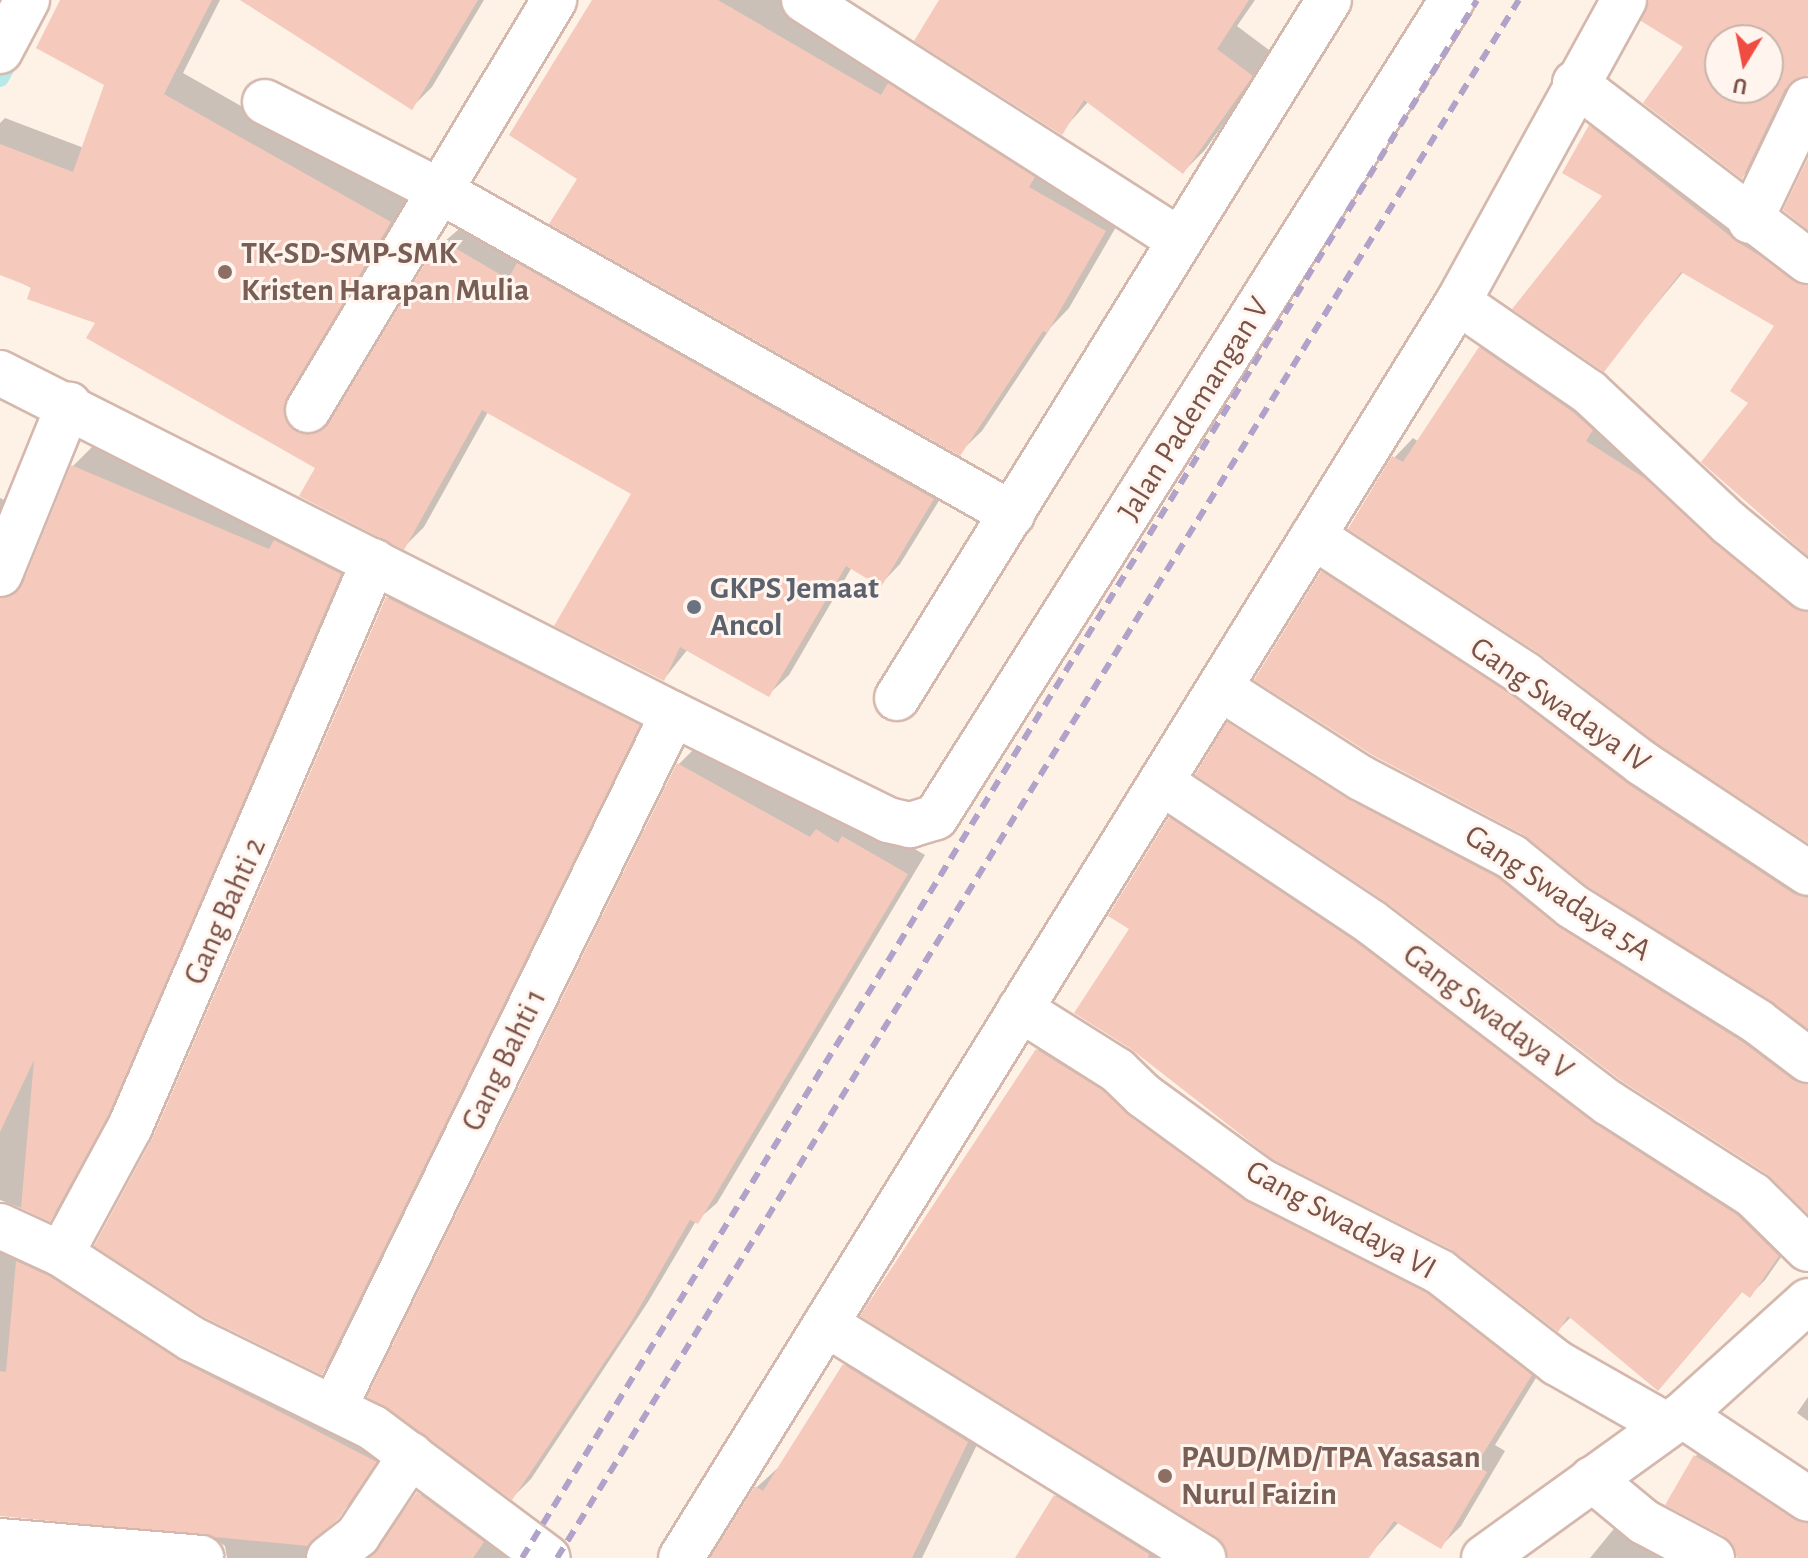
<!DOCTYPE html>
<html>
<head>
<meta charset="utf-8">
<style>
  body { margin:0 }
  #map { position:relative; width:1808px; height:1558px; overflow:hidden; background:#fef1e6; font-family:"Alegreya Sans",sans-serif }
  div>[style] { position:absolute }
  .shadow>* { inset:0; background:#0003 }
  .stream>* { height:18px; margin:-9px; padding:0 9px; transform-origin:9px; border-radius:9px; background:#b8e9e9 }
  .building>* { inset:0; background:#f5c9bb }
  .roads { filter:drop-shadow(2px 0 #d4b8ad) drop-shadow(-2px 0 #d4b8ad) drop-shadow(0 2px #d4b8ad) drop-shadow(0 -2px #d4b8ad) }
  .street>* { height:44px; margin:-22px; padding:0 22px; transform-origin:22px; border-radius:22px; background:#fff }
  .secondary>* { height:44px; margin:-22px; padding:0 22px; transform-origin:22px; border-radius:22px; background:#fff }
  .rail>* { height:6px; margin-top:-3px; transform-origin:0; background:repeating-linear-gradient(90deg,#b1a2c9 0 12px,transparent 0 20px) }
  .dots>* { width:22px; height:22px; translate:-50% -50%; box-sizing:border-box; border:4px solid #fff5ee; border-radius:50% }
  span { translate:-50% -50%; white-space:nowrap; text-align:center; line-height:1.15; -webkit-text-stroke:6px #fff5ee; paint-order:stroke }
  .education-label { font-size:32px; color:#785e54; font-weight:700 }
  .left { translate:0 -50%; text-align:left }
  .street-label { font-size:32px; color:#7a5248 }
  .worship-label { font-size:32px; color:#5b616d; font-weight:700 }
  .north { position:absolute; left:1704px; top:24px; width:80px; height:80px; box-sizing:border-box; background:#fff5ee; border:2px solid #cab4ac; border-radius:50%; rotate:190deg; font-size:22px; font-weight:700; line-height:32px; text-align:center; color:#7a5248 }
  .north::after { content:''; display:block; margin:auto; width:28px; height:36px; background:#f04d42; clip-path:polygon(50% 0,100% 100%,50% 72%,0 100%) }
</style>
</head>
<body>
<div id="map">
  <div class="shadow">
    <div style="clip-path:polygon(62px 0,220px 0,183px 73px,410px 202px,330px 416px,339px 411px,437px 248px,466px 223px,953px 478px,900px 564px,880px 585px,852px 567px,789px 675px,768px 695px,688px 649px,664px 679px,634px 494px,488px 412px,424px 527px,404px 547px,318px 467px,98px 322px,0 272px,0 123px,5px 118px,84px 148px,107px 84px)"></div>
    <div style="clip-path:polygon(244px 0,484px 0,432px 87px,412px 107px)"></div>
    <div style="clip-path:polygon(593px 0,817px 0,1127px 208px,1069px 308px,1051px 327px,982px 431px,959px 453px,580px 179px)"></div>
    <div style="clip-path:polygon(941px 0,1255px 0,1237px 26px,1273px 53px,1205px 150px,1183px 172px,1089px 101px,1061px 132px)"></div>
    <div style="clip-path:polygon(evenodd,1655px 0,1808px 0,1808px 73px,1761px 158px,1742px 177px,1686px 47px,1655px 0,1720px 40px,1768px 40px,1768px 88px,1720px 88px,1720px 40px)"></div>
    <div style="clip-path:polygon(1610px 108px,1808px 259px,1808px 552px,1751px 403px,1777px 326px,1684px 271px,1603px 369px,1605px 196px,1591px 127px)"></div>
    <div style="clip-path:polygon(1499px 329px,1808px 586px,1808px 841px,1394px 458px,1413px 438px,1419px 442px,1480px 348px)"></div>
    <div style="clip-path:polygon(95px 444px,362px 552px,129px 1092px,72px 1197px,50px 1219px,0 1200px,0 558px,14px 576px,28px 577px,73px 466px)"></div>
    <div style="clip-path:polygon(0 498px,13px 504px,0 543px)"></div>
    <div style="clip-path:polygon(1342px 553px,1808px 871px,1808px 1028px,1323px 572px)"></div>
    <div style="clip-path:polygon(411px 575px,661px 702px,345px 1349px,322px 1372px,155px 1138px,388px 598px)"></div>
    <div style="clip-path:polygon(evenodd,1248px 704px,1367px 780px,1518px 859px,1578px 908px,1763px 1024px,1808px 1058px,1808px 1211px,1768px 1173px,1624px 1081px,1387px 900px,1198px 774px,1229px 724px,1248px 704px,1231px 722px,1357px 803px,1355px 806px,1231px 727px,1231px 722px)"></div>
    <div style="clip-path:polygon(698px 745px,829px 818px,836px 811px,863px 818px,925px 855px,717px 1203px,696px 1221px,648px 1302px,531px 1479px,512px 1498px,370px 1396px,679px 764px)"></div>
    <div style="clip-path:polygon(1185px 803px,1793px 1240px,1765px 1280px,1750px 1295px,1743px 1291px,1673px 1373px,1572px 1316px,1558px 1330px,1132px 928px,1170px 818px)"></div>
    <div style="clip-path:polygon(1058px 1030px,1550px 1355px,1495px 1445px,1505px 1451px,1461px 1526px,1441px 1546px,1399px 1522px,1370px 1554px,1229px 1558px,1218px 1535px,863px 1315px,1038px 1050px)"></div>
    <div style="clip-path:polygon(0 1210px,397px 1439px,361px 1493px,327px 1526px,326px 1540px,340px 1558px,227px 1558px,225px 1546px,204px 1531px,0 1515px)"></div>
    <div style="clip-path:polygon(868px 1343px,990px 1418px,922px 1558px,710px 1558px,757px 1487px,781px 1465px,845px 1366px)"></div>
    <div style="clip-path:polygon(1808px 1397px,1808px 1421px,1797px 1413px)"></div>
    <div style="clip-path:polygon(1715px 1436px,1808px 1497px,1808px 1558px,1739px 1558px,1726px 1535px,1668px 1504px,1696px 1456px)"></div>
    <div style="clip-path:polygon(440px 1471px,509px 1558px,356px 1558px,382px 1545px)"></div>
    <div style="clip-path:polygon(1075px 1476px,1207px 1558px,1017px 1558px,1056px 1496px)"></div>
    <div style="clip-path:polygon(1617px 1525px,1720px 1558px,1590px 1558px)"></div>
  </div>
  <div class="stream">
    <div style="left:0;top:78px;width:30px;rotate:-62deg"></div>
  </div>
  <div class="building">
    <div style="clip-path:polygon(60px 0,212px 0,164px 94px,391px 222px,287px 397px,283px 410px,295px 431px,308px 435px,329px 423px,435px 247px,440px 250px,445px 242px,508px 279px,517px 263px,934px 499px,881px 587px,846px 566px,769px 697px,680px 647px,664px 681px,554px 626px,631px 494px,482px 410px,404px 550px,299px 496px,315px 468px,86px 338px,95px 323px,27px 299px,31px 287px,0 275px,0 144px,73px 172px,104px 85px,36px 48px)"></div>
    <div style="clip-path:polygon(240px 0,478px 0,412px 110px)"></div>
    <div style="clip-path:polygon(592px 0,718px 0,881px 95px,888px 83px,1035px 177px,1029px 187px,1106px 231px,1047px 333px,1043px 331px,960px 456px,549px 224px,577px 179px,509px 135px)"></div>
    <div style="clip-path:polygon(939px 0,1249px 0,1217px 49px,1253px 76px,1183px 174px,1084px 100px,1062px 135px,914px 41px)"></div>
    <div style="clip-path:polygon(evenodd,1649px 0,1808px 0,1808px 75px,1785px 89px,1742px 179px,1643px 103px,1683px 47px,1641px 21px,1649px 0,1720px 40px,1768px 40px,1768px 88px,1720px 88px,1720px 40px)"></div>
    <div style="clip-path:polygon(1589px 125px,1739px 243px,1808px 285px,1808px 556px,1701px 462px,1748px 403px,1730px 391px,1774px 326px,1681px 272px,1604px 372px,1512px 309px,1602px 196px,1562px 173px)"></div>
    <div style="clip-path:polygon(1808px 158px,1808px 230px,1783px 210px)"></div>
    <div style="clip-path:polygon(1479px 347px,1573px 412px,1593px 430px,1586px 441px,1646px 479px,1792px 607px,1808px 612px,1808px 843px,1656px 743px,1540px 654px,1348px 529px,1392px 456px,1403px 462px)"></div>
    <div style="clip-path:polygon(71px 465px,269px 549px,274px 540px,341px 574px,108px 1116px,50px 1222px,21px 1208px,34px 1060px,0 1132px,0 598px,15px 594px,23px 583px)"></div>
    <div style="clip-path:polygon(1321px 571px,1512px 695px,1628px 784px,1794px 894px,1808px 898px,1808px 1029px,1587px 886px,1524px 835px,1374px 756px,1254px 680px)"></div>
    <div style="clip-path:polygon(386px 597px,640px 725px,322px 1375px,204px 1317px,94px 1246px,153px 1137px)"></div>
    <div style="clip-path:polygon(1227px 722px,1348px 799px,1498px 878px,1559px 927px,1744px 1043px,1793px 1080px,1808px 1084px,1808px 1214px,1767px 1174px,1623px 1082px,1386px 902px,1195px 775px)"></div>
    <div style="clip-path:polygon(677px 763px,810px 837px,816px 829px,838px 843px,842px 836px,908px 874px,698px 1224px,690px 1220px,630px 1324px,512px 1500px,367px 1397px)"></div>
    <div style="clip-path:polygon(1169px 817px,1356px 942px,1594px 1123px,1737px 1215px,1779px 1256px,1750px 1298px,1742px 1292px,1658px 1391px,1568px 1316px,1558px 1332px,1452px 1250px,1272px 1159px,1131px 1049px,1074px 1013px,1129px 929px,1108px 916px)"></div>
    <div style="clip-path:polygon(1036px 1049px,1102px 1090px,1244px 1200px,1427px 1293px,1532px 1375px,1476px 1465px,1487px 1472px,1441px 1549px,1394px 1521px,1369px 1558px,1228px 1558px,1216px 1537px,860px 1316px)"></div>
    <div style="clip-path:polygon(16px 1261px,49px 1276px,181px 1361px,377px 1462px,339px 1518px,308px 1546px,0 1516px,0 1371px,6px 1372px)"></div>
    <div style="clip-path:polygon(843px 1364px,968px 1442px,912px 1558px,710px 1558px,755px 1486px,763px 1491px)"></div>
    <div style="clip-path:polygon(1694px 1455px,1808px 1524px,1808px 1558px,1737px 1558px,1724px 1536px,1665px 1505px)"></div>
    <div style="clip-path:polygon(417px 1492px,484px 1542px,473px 1558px,369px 1558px)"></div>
    <div style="clip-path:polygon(1054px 1495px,1149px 1554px,1148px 1558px,1015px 1558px)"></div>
  </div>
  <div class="roads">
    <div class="street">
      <div style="left:804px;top:0;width:444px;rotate:32.6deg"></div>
      <div style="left:0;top:51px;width:58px;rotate:-62.1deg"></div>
      <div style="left:1575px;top:83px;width:293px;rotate:37.4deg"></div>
      <div style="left:265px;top:102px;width:199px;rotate:27deg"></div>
      <div style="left:442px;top:192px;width:655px;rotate:29.46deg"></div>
      <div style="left:1750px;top:221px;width:134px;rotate:-64.4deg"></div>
      <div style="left:1458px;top:302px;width:159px;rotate:34.5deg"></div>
      <div style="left:1589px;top:392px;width:192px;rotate:43.1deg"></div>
      <div style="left:1729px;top:523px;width:102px;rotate:39.4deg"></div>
      <div style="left:0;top:373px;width:754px;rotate:26.87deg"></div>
      <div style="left:673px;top:714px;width:240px;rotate:26.2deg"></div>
      <div style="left:888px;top:820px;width:23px;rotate:13deg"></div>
      <div style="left:910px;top:825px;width:27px;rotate:-17deg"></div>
      <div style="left:936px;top:817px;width:966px;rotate:-57.72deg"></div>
      <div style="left:308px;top:410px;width:478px;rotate:-59deg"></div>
      <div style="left:1313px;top:536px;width:254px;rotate:33.1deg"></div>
      <div style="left:1526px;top:675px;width:146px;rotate:37.2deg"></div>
      <div style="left:1642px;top:763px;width:199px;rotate:33.5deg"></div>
      <div style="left:0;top:574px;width:183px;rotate:-67.9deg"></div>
      <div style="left:1220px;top:688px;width:167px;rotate:32.6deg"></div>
      <div style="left:1361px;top:778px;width:170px;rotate:27.6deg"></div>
      <div style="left:1512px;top:857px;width:77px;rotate:39.2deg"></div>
      <div style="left:1572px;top:906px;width:219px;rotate:31.9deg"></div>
      <div style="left:1758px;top:1022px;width:63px;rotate:37.2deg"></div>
      <div style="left:897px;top:698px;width:821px;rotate:-58.25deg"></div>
      <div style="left:1161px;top:782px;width:252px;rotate:33.7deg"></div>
      <div style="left:1371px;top:922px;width:299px;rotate:37.3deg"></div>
      <div style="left:1609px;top:1103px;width:171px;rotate:32.6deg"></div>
      <div style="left:1753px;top:1195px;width:77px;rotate:44.5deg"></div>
      <div style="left:1020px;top:1009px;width:115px;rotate:32.2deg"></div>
      <div style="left:1117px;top:1070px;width:37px;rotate:44deg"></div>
      <div style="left:1144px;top:1096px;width:142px;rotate:36.1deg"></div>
      <div style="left:1259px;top:1180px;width:203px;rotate:26.9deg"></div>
      <div style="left:1440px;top:1272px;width:148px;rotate:37.9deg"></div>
      <div style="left:1557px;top:1363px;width:125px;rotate:29.6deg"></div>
      <div style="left:0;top:1226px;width:67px;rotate:24.7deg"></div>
      <div style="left:61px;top:1254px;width:156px;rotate:33deg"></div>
      <div style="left:192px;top:1339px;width:200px;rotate:26.1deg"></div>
      <div style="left:372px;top:1427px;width:219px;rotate:36.7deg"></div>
      <div style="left:61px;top:1254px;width:145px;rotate:-61.5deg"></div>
      <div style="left:130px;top:1127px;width:616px;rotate:-66.68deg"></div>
      <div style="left:826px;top:1324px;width:444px;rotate:31.8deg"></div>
      <div style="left:335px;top:1406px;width:770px;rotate:-63.97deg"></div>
      <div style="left:1682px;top:1415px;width:151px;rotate:33.7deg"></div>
      <div style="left:1592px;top:1479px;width:67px;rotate:39.6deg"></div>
      <div style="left:1644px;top:1522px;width:77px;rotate:27.9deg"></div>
      <div style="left:0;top:1541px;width:202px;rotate:4.8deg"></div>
      <div style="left:329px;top:1558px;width:37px;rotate:-38deg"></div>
      <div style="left:358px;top:1535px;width:96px;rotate:-56.5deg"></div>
      <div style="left:681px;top:1558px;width:1477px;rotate:-58.26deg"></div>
      <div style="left:1458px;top:302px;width:345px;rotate:-61.2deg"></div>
    </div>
    <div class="secondary">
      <div style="left:1484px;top:1558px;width:244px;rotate:-35.8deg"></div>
      <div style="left:1682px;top:1415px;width:170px;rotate:-42.1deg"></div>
    </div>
  </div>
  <div class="rail">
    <div style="left:522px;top:1558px;width:1827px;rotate:-58.49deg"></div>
    <div style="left:557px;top:1558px;width:1831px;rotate:-58.31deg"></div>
  </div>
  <div class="dots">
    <div style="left:225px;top:272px;background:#8d6e63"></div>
    <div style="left:694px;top:607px;background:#6b7280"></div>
    <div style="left:1165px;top:1476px;background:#8d6e63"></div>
  </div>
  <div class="education-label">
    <span class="left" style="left:241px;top:272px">TK-SD-SMP-SMK<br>Kristen Harapan Mulia</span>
    <span class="left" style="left:1181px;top:1476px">PAUD/MD/TPA Yasasan<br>Nurul Faizin</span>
  </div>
  <div class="street-label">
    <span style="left:1194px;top:409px;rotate:-58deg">Jalan Pademangan V</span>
    <span style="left:1560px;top:705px;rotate:35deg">Gang Swadaya IV</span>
    <span style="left:1558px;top:893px;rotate:34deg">Gang Swadaya 5A</span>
    <span style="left:225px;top:911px;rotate:-66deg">Gang Bahti 2</span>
    <span style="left:1488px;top:1012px;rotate:37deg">Gang Swadaya V</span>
    <span style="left:504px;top:1060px;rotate:-64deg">Gang Bahti 1</span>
    <span style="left:1341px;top:1220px;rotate:29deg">Gang Swadaya VI</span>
  </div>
  <div class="worship-label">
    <span class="left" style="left:710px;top:607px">GKPS Jemaat<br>Ancol</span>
  </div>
  <div class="north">U</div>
</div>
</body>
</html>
